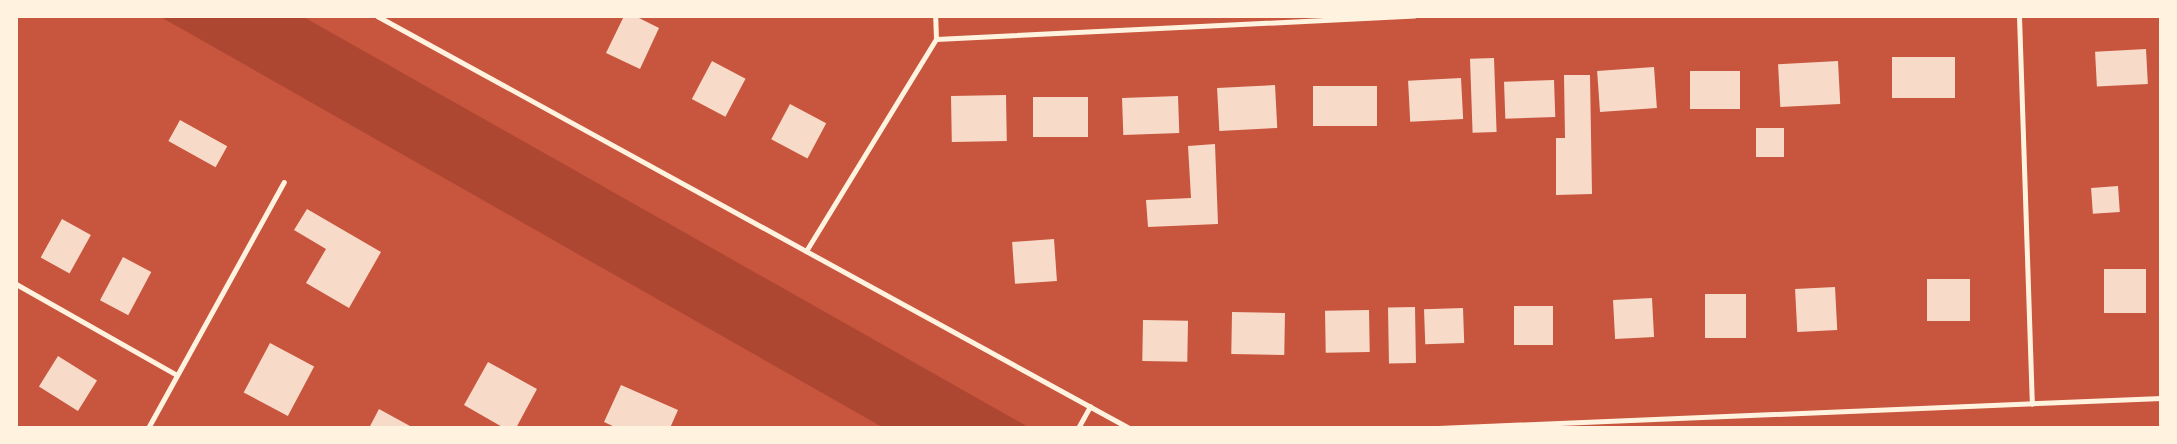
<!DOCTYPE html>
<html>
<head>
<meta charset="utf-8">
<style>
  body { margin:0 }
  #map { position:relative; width:2177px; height:444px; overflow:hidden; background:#c8553d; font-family:Ubuntu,sans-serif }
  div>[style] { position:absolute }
  .green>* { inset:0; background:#ae4732 }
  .building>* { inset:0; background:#f7dbc8; transform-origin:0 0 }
  .minor>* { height:5px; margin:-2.5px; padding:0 2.5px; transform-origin:2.5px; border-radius:2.5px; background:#fff3e0 }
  span { translate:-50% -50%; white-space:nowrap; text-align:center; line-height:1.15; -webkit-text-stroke:4px #fff3e0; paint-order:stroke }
  .frame { position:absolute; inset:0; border:18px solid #fff3e0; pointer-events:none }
</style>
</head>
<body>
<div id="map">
  <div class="green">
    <div style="clip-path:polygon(159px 16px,302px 16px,1030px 428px,884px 428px)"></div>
  </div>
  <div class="building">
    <div style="clip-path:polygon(624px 16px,635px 16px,659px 28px,640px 69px,606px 53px)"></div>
    <div style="left:2146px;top:49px;width:35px;height:51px;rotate:87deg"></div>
    <div style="left:1892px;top:57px;width:63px;height:41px"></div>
    <div style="left:1494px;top:58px;width:74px;height:24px;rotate:88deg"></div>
    <div style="left:712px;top:61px;width:38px;height:43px;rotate:28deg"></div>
    <div style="left:1838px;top:61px;width:43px;height:60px;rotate:87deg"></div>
    <div style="left:1654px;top:67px;width:41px;height:57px;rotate:86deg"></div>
    <div style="left:1690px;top:71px;width:50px;height:38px"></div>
    <div style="clip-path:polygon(1564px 75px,1590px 75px,1592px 194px,1556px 195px,1556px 138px,1565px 138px)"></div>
    <div style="left:1461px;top:78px;width:41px;height:53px;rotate:87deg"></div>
    <div style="left:1554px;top:80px;width:37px;height:50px;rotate:88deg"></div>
    <div style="left:1275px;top:85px;width:43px;height:58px;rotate:87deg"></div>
    <div style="left:1377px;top:86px;width:40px;height:64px;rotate:90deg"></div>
    <div style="left:1006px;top:95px;width:46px;height:55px;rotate:89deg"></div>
    <div style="left:1178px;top:96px;width:37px;height:56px;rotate:88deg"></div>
    <div style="left:1033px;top:97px;width:55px;height:40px"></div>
    <div style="left:790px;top:104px;width:41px;height:40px;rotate:28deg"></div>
    <div style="left:180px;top:120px;width:54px;height:24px;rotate:29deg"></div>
    <div style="left:1756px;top:128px;width:28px;height:29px"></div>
    <div style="clip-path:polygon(1215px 144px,1218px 224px,1148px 227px,1146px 200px,1191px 198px,1188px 146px)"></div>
    <div style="left:2118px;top:186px;width:26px;height:27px;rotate:86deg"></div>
    <div style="clip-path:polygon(307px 209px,381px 252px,349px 308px,306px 283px,326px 249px,294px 230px)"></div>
    <div style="left:62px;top:219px;width:33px;height:44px;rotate:29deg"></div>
    <div style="left:1054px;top:239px;width:42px;height:42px;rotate:86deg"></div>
    <div style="left:123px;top:257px;width:32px;height:49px;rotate:28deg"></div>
    <div style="left:2146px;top:269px;width:44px;height:42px;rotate:90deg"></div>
    <div style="left:1927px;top:279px;width:43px;height:42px"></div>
    <div style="left:1835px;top:287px;width:43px;height:40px;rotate:87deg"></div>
    <div style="left:1705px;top:294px;width:41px;height:44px"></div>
    <div style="left:1652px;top:298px;width:39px;height:39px;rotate:87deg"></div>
    <div style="left:1514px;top:306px;width:39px;height:39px"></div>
    <div style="left:1415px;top:307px;width:56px;height:27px;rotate:89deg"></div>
    <div style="left:1463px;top:308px;width:35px;height:39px;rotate:88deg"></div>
    <div style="left:1369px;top:310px;width:42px;height:44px;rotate:89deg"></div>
    <div style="left:1232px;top:312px;width:53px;height:42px;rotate:1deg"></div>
    <div style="left:1143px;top:320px;width:45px;height:41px;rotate:1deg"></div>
    <div style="left:270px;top:343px;width:50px;height:56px;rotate:28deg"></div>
    <div style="left:58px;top:356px;width:46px;height:36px;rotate:32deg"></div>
    <div style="clip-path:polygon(488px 362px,537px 389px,516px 428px,504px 428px,464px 405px)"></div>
    <div style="clip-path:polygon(621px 385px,678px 410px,670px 428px,617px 428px,604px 422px)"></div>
    <div style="clip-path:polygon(379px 409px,410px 426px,409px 428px,369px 428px)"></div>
  </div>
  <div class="minor">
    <div style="left:377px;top:16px;width:857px;rotate:28.72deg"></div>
    <div style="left:2019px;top:16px;width:388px;rotate:88.1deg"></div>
    <div style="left:936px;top:39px;width:479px;rotate:-2.8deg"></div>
    <div style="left:806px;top:251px;width:249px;rotate:-58.5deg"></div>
    <div style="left:936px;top:39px;width:23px;rotate:-92deg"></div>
    <div style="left:16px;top:284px;width:185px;rotate:29.5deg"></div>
    <div style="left:148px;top:428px;width:281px;rotate:-61.1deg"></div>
    <div style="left:1078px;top:428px;width:25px;rotate:-61deg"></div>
    <div style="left:1438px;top:428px;width:724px;rotate:-2.38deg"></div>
  </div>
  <div class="frame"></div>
</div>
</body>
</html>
